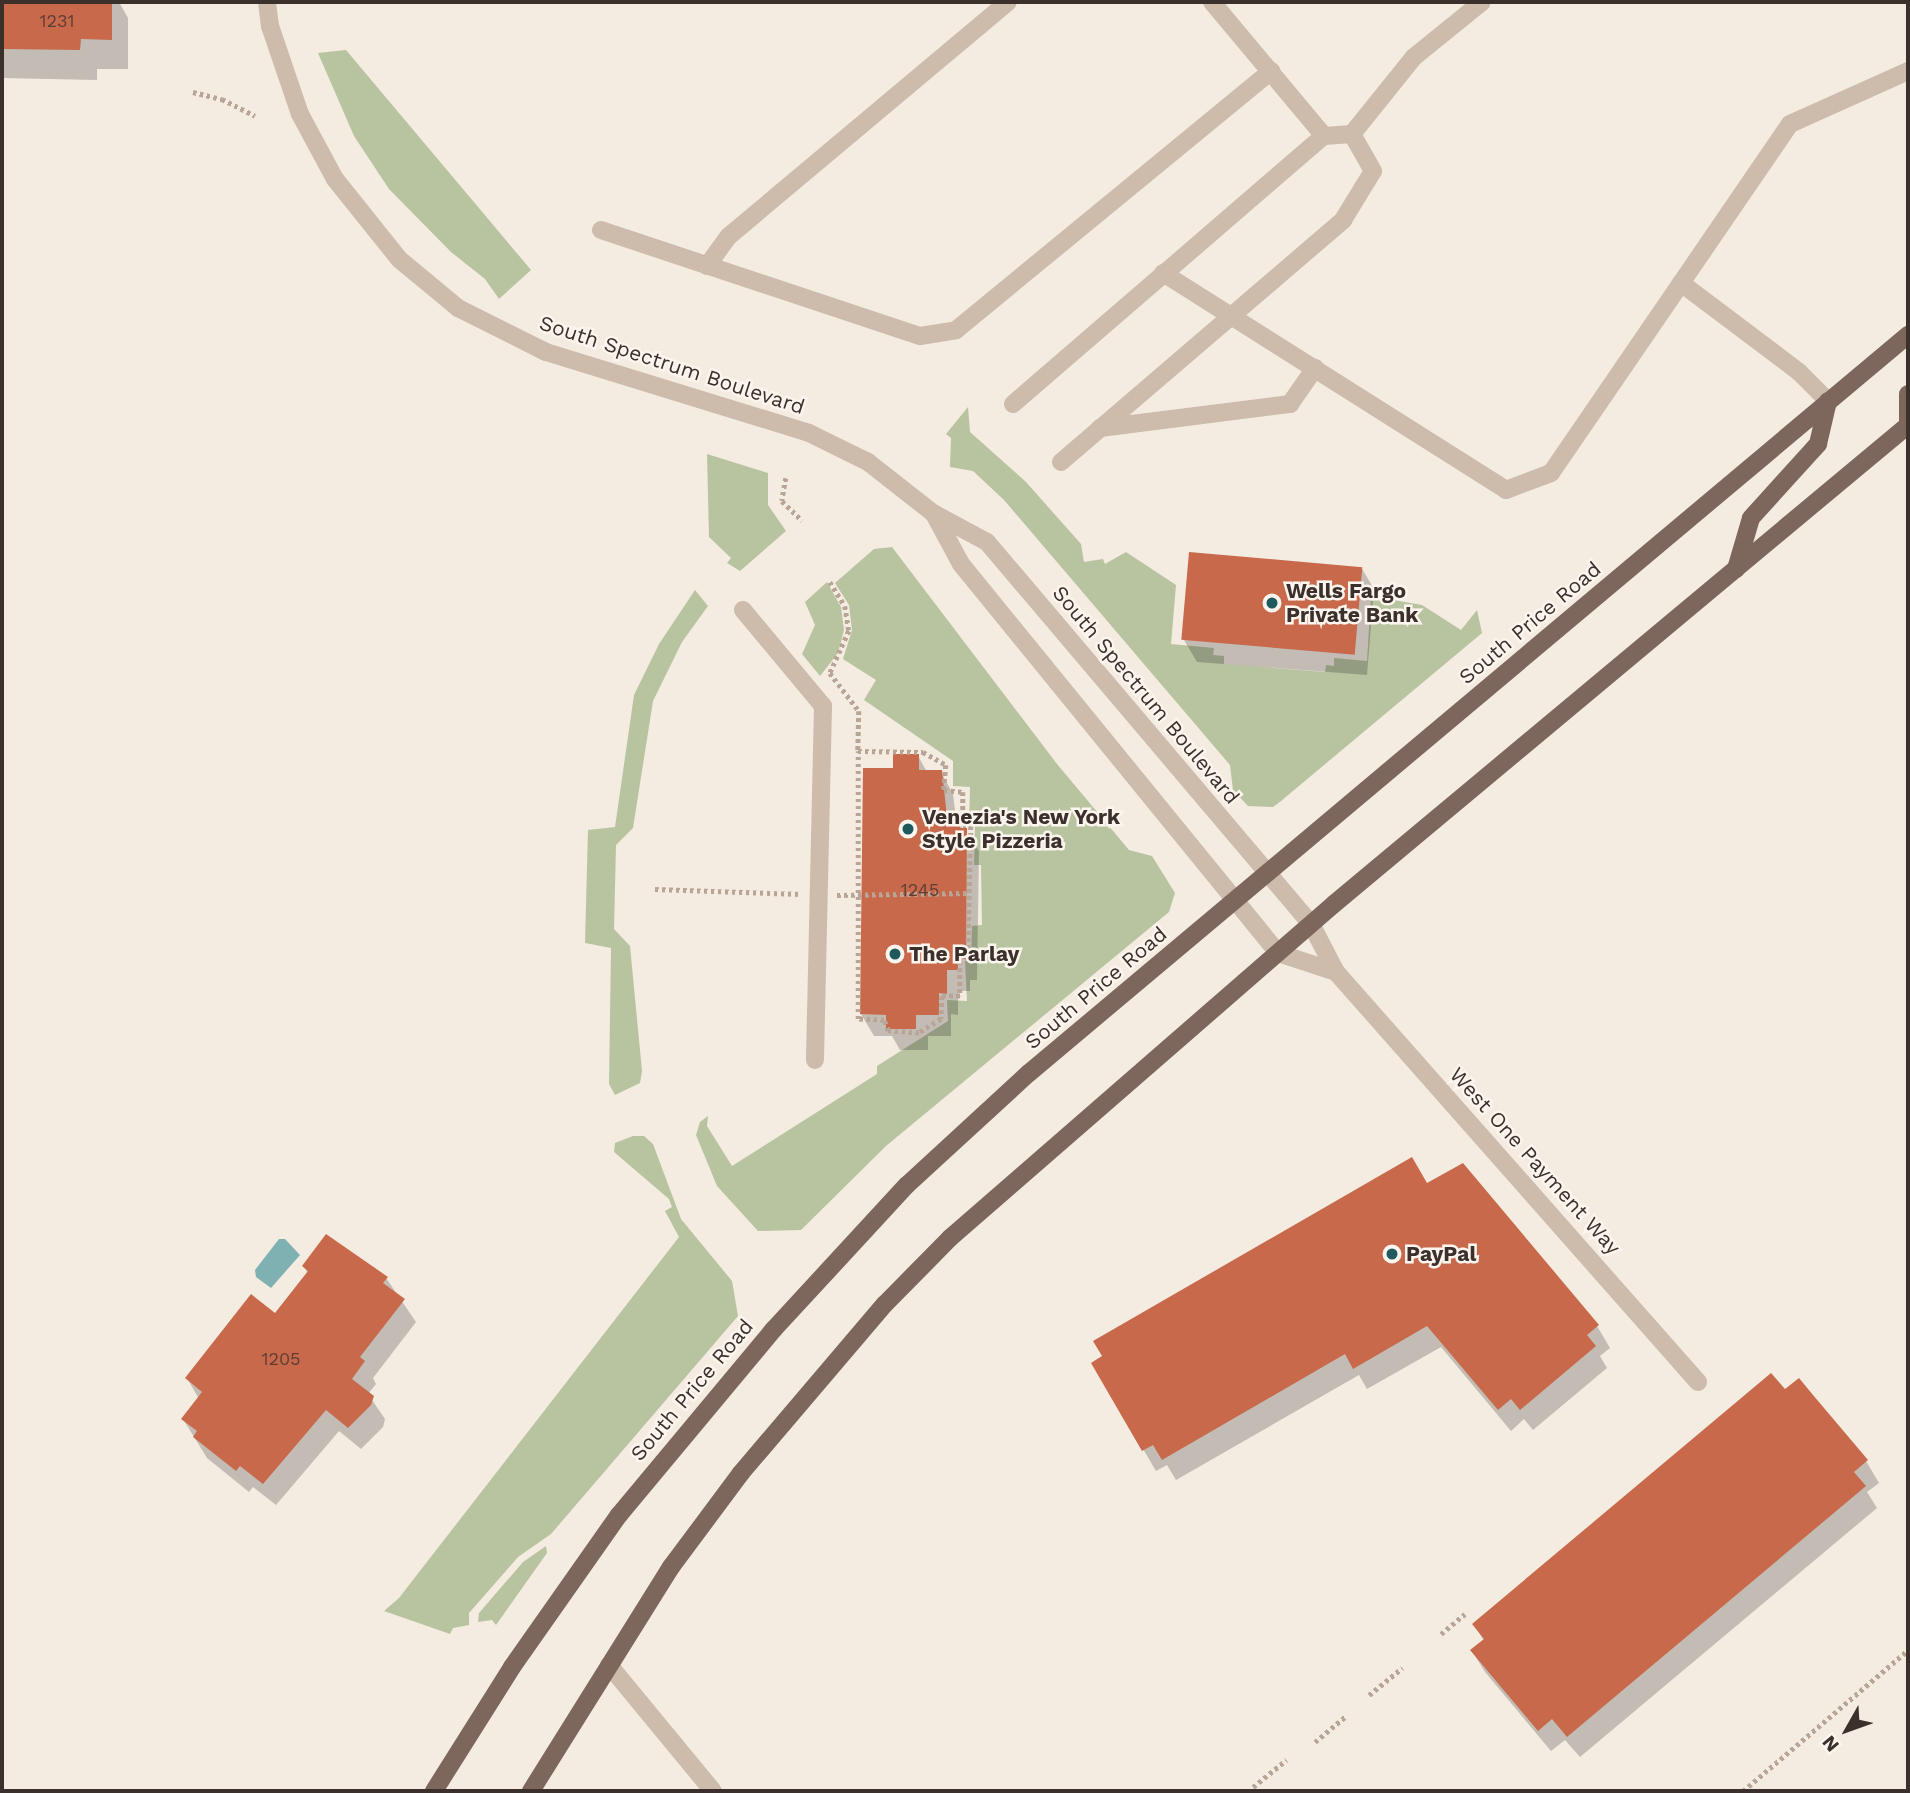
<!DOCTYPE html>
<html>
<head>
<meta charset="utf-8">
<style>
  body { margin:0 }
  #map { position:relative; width:1910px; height:1793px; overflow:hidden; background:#f4ebe1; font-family:"Work Sans",sans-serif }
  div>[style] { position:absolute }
  .green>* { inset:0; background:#b8c4a0 }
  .water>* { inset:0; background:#7fb0b2 }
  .shadow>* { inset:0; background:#0003 }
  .building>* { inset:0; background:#c8694b; transform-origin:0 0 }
  .path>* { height:4.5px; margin-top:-2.25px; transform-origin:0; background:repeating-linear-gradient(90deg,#b9a596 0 3.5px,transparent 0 7px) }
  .minor>* { height:18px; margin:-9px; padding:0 9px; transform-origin:9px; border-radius:9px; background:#cdbbac }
  .major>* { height:18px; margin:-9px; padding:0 9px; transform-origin:9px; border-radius:9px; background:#7d675c }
  .dots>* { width:19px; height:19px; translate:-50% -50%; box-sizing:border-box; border:4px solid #fbf5ee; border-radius:50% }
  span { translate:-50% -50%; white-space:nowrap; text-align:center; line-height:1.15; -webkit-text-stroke:5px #fbf5ee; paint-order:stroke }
  .number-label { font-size:18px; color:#5e3e33 }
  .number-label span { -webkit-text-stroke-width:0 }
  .street-label { font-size:21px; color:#3b302b }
  .poi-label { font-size:21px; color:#3b302b; font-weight:700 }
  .left { translate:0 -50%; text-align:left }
  .frame { position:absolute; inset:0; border:4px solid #3b302b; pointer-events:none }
  .north { position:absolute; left:1812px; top:1695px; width:70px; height:70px; -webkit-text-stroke:5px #fbf5ee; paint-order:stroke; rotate:230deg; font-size:19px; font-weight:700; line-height:28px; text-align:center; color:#3b302b }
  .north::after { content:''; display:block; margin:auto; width:24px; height:32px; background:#3b302b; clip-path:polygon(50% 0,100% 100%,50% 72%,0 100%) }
</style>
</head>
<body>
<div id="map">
  <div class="green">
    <div style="clip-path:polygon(346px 50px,531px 270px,499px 299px,485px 279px,451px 252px,389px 189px,354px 136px,318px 53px)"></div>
    <div style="clip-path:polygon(968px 407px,970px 432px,1026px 482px,1081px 544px,1084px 562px,1103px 559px,1105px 564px,1126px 552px,1176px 585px,1171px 644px,1214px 648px,1213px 655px,1224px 656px,1224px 664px,1325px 672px,1326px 665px,1334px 666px,1334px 658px,1367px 661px,1371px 596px,1422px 605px,1461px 630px,1477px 610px,1482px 633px,1281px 801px,1273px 807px,1248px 806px,1233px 790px,1230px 765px,1004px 500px,973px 471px,950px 467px,951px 438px,946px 434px)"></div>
    <div style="clip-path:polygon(707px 454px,768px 473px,768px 505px,786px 531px,740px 571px,727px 563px,731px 558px,709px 537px)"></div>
    <div style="clip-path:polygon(892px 547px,1057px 764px,1129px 850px,1152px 856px,1175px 893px,1169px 912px,886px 1146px,801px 1230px,758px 1231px,717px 1186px,696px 1135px,700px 1122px,708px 1116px,707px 1126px,732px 1166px,877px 1074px,877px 1066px,948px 1021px,947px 1000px,967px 1001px,965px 961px,971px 961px,972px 926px,982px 925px,981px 865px,974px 865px,975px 825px,969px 825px,970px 787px,953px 786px,953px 761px,864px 700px,876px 680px,843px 659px,852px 630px,849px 605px,835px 583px,874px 549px)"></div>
    <div style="clip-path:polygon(827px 582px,841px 607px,844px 630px,838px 653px,820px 676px,802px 654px,815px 625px,805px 602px)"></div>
    <div style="clip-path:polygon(695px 590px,708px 606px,682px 642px,653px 701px,633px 828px,616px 845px,614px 929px,630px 946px,642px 1071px,640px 1083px,615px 1095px,609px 1084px,611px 948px,585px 943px,588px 830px,615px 827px,634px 695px,659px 644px)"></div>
    <div style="clip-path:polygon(633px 1136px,644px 1136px,653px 1144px,681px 1219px,732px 1281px,738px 1316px,551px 1534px,518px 1557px,469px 1613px,469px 1625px,453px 1628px,450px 1634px,384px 1611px,399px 1598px,679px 1237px,665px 1211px,672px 1207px,669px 1199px,614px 1152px,615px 1143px)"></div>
    <div style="clip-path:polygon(546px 1546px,547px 1553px,496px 1625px,492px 1620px,478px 1622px,479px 1613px,523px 1562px)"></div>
  </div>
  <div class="water">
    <div style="clip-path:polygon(279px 1239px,285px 1239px,300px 1255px,271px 1288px,256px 1277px,255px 1270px)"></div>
  </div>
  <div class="shadow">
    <div style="clip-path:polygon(2px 2px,119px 2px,128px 18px,128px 69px,97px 69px,97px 80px,2px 78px)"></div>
    <div style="clip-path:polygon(1361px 567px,1374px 589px,1367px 675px,1197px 662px,1184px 640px)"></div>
    <div style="clip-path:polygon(918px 756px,927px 772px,941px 772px,953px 794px,956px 819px,979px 851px,977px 980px,970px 980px,970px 991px,958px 991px,958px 1015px,951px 1014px,951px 1036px,928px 1036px,928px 1050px,900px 1050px,892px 1036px,874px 1036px,861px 1014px,895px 770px)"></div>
    <div style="clip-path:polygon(1427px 1186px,1597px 1326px,1610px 1348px,1600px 1356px,1607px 1368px,1533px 1430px,1524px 1419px,1511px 1431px,1441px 1347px,1367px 1389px,1359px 1375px,1176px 1480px,1167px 1465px,1156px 1471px,1093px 1364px)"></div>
    <div style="clip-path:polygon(304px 1266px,386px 1278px,416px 1322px,373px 1378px,376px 1384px,368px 1394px,385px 1419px,383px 1427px,361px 1449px,339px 1431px,276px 1505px,253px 1487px,249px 1492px,207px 1458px,183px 1419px,199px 1399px,187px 1378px,276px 1316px,308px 1274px)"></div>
    <div style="clip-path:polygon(1785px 1392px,1866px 1461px,1879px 1483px,1867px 1492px,1877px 1508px,1580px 1757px,1565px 1740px,1551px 1751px,1485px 1672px,1472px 1651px,1484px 1641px,1474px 1624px)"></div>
  </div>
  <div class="building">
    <div style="clip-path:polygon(2px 2px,112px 2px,112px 40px,81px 39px,80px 50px,2px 49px)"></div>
    <div style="left:1189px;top:552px;width:174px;height:88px;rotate:5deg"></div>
    <div style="clip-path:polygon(893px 754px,919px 754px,919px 770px,942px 770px,947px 817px,961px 817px,960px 828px,967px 828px,966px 959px,958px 959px,958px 970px,947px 970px,947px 994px,939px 993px,939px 1015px,916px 1015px,916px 1029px,886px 1029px,886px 1015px,860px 1014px,863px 768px,893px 768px)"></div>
    <div style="clip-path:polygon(1412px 1157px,1427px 1183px,1463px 1163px,1599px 1325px,1587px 1335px,1596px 1346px,1520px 1410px,1511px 1399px,1498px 1410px,1427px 1326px,1353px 1369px,1345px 1354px,1162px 1460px,1153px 1445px,1142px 1451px,1091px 1363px,1102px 1356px,1093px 1341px)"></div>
    <div style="clip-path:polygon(326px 1234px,388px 1277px,383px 1283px,405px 1299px,360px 1357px,365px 1361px,352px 1379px,374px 1396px,371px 1405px,348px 1428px,326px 1410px,263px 1484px,240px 1466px,236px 1471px,193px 1437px,197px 1431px,181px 1419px,202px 1392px,185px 1378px,251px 1294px,275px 1313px,308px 1271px,302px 1266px)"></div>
    <div style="clip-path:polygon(1771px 1373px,1785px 1389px,1799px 1378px,1813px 1395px,1868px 1460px,1854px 1472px,1866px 1486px,1567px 1737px,1552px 1719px,1538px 1731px,1470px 1650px,1484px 1639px,1472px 1624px)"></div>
  </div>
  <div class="path">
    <div style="left:193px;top:92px;width:30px;rotate:14deg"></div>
    <div style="left:222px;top:99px;width:37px;rotate:27deg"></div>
    <div style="left:786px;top:478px;width:23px;rotate:100deg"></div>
    <div style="left:782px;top:501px;width:28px;rotate:44deg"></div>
    <div style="left:830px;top:582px;width:28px;rotate:58deg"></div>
    <div style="left:845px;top:606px;width:25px;rotate:81deg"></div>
    <div style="left:849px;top:631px;width:46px;rotate:114.3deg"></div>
    <div style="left:830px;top:673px;width:48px;rotate:52.7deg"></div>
    <div style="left:859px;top:711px;width:40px;rotate:91.4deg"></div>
    <div style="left:858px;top:751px;width:65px;rotate:0.9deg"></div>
    <div style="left:923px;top:752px;width:26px;rotate:29deg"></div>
    <div style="left:946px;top:765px;width:25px;rotate:95deg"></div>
    <div style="left:944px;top:790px;width:19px;rotate:6deg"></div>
    <div style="left:963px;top:792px;width:34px;rotate:90deg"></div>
    <div style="left:963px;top:826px;width:8px"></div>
    <div style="left:971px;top:826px;width:131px;rotate:91.3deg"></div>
    <div style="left:968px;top:957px;width:9px;rotate:153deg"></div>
    <div style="left:960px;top:961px;width:35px;rotate:90deg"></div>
    <div style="left:960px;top:996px;width:18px;rotate:180deg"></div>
    <div style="left:942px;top:996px;width:23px;rotate:92deg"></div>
    <div style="left:941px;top:1019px;width:26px;rotate:148deg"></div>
    <div style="left:919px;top:1033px;width:31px;rotate:-176deg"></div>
    <div style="left:888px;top:1031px;width:12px;rotate:-110deg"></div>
    <div style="left:884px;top:1020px;width:26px;rotate:-178deg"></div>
    <div style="left:858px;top:1019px;width:268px;rotate:-90deg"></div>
    <div style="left:655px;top:889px;width:146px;rotate:2deg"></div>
    <div style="left:837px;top:895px;width:133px;rotate:-0.9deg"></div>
    <div style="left:1441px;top:1634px;width:31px;rotate:-40deg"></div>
    <div style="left:1369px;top:1695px;width:43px;rotate:-39.3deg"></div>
    <div style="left:1315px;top:1742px;width:40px;rotate:-40deg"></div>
    <div style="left:1253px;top:1787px;width:43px;rotate:-39.3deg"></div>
    <div style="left:1743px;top:1791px;width:217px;rotate:-40.5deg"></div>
  </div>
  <div class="minor">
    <div style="left:267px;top:2px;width:24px;rotate:83deg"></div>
    <div style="left:270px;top:26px;width:93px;rotate:71.2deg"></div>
    <div style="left:300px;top:114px;width:74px;rotate:61.7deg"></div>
    <div style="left:335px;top:179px;width:102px;rotate:51.3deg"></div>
    <div style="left:399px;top:259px;width:77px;rotate:39.7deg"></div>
    <div style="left:458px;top:308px;width:98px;rotate:26.6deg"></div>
    <div style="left:546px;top:352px;width:275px;rotate:17.1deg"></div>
    <div style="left:809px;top:433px;width:66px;rotate:26.2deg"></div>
    <div style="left:868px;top:462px;width:83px;rotate:38.1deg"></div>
    <div style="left:933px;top:513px;width:61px;rotate:28.2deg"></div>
    <div style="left:987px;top:542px;width:501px;rotate:49.7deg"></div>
    <div style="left:1311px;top:924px;width:54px;rotate:62.5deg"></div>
    <div style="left:1336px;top:972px;width:547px;rotate:48.56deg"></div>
    <div style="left:1212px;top:2px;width:175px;rotate:50.1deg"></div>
    <div style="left:601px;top:230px;width:336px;rotate:18.4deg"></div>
    <div style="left:920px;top:336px;width:36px;rotate:-9deg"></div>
    <div style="left:956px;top:330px;width:408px;rotate:-39.4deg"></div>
    <div style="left:707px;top:266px;width:37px;rotate:-54deg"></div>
    <div style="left:729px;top:236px;width:364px;rotate:-40deg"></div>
    <div style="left:1163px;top:273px;width:406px;rotate:32.3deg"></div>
    <div style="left:1506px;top:490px;width:48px;rotate:-20.7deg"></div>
    <div style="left:1551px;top:473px;width:423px;rotate:-55.6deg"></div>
    <div style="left:1790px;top:124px;width:129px;rotate:-24.2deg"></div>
    <div style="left:1681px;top:283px;width:148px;rotate:37deg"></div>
    <div style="left:1799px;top:372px;width:41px;rotate:45deg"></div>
    <div style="left:1013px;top:404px;width:411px;rotate:-40.8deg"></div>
    <div style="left:1324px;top:136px;width:28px;rotate:-4deg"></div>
    <div style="left:1352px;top:134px;width:99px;rotate:-51.2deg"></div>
    <div style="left:1414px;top:57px;width:87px;rotate:-39deg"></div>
    <div style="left:1100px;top:428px;width:192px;rotate:-7.2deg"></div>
    <div style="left:1290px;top:404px;width:44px;rotate:-55.2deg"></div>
    <div style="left:1061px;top:462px;width:372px;rotate:-40.6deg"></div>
    <div style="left:1343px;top:220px;width:57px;rotate:-58.5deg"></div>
    <div style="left:1373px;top:171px;width:43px;rotate:-119.6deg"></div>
    <div style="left:934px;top:514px;width:57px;rotate:61.6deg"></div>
    <div style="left:961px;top:564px;width:502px;rotate:50.82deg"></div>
    <div style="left:1278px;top:953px;width:61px;rotate:18.1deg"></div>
    <div style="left:743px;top:610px;width:125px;rotate:50.2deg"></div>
    <div style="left:823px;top:706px;width:354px;rotate:91.3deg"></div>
    <div style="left:609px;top:1665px;width:163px;rotate:50.5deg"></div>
  </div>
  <div class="major">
    <div style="left:1908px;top:394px;width:26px;rotate:90deg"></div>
    <div style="left:1736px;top:569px;width:53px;rotate:-73.6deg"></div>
    <div style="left:1751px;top:518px;width:100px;rotate:-47.8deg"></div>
    <div style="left:1818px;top:444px;width:44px;rotate:-76.9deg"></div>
    <div style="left:434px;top:1791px;width:146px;rotate:-57.8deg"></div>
    <div style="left:512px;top:1667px;width:186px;rotate:-54.9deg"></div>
    <div style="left:619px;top:1515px;width:242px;rotate:-50.2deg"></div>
    <div style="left:774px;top:1329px;width:196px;rotate:-47.3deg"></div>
    <div style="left:907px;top:1185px;width:166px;rotate:-42.6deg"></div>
    <div style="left:1029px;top:1073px;width:1148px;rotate:-40.02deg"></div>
    <div style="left:531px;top:1791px;width:264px;rotate:-58deg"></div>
    <div style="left:671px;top:1567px;width:117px;rotate:-53.3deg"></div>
    <div style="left:741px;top:1473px;width:222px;rotate:-49.6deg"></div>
    <div style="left:885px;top:1304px;width:93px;rotate:-45.4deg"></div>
    <div style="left:950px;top:1238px;width:509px;rotate:-41.02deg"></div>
    <div style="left:1334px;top:904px;width:748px;rotate:-39.84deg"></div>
  </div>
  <div class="dots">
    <div style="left:1272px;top:603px;background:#1f5a5e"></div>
    <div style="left:908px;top:829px;background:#1f5a5e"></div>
    <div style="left:895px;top:954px;background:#1f5a5e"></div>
    <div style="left:1392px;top:1254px;background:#1f5a5e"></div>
  </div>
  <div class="number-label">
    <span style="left:57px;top:21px">1231</span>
    <span style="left:920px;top:890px">1245</span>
    <span style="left:281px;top:1359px">1205</span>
  </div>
  <div class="street-label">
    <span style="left:672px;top:365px;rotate:18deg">South Spectrum Boulevard</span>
    <span style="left:1530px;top:623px;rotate:-40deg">South Price Road</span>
    <span style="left:1146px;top:695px;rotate:50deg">South Spectrum Boulevard</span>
    <span style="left:1096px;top:988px;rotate:-40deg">South Price Road</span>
    <span style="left:1535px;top:1161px;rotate:48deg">West One Payment Way</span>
    <span style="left:692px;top:1390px;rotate:-50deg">South Price Road</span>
  </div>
  <div class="poi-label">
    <span class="left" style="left:1286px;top:603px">Wells Fargo<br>Private Bank</span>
    <span class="left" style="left:922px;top:829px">Venezia's New York<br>Style Pizzeria</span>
    <span class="left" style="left:909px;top:954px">The Parlay</span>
    <span class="left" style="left:1406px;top:1254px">PayPal</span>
  </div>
  <div class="frame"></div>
  <div class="north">N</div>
</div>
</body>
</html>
